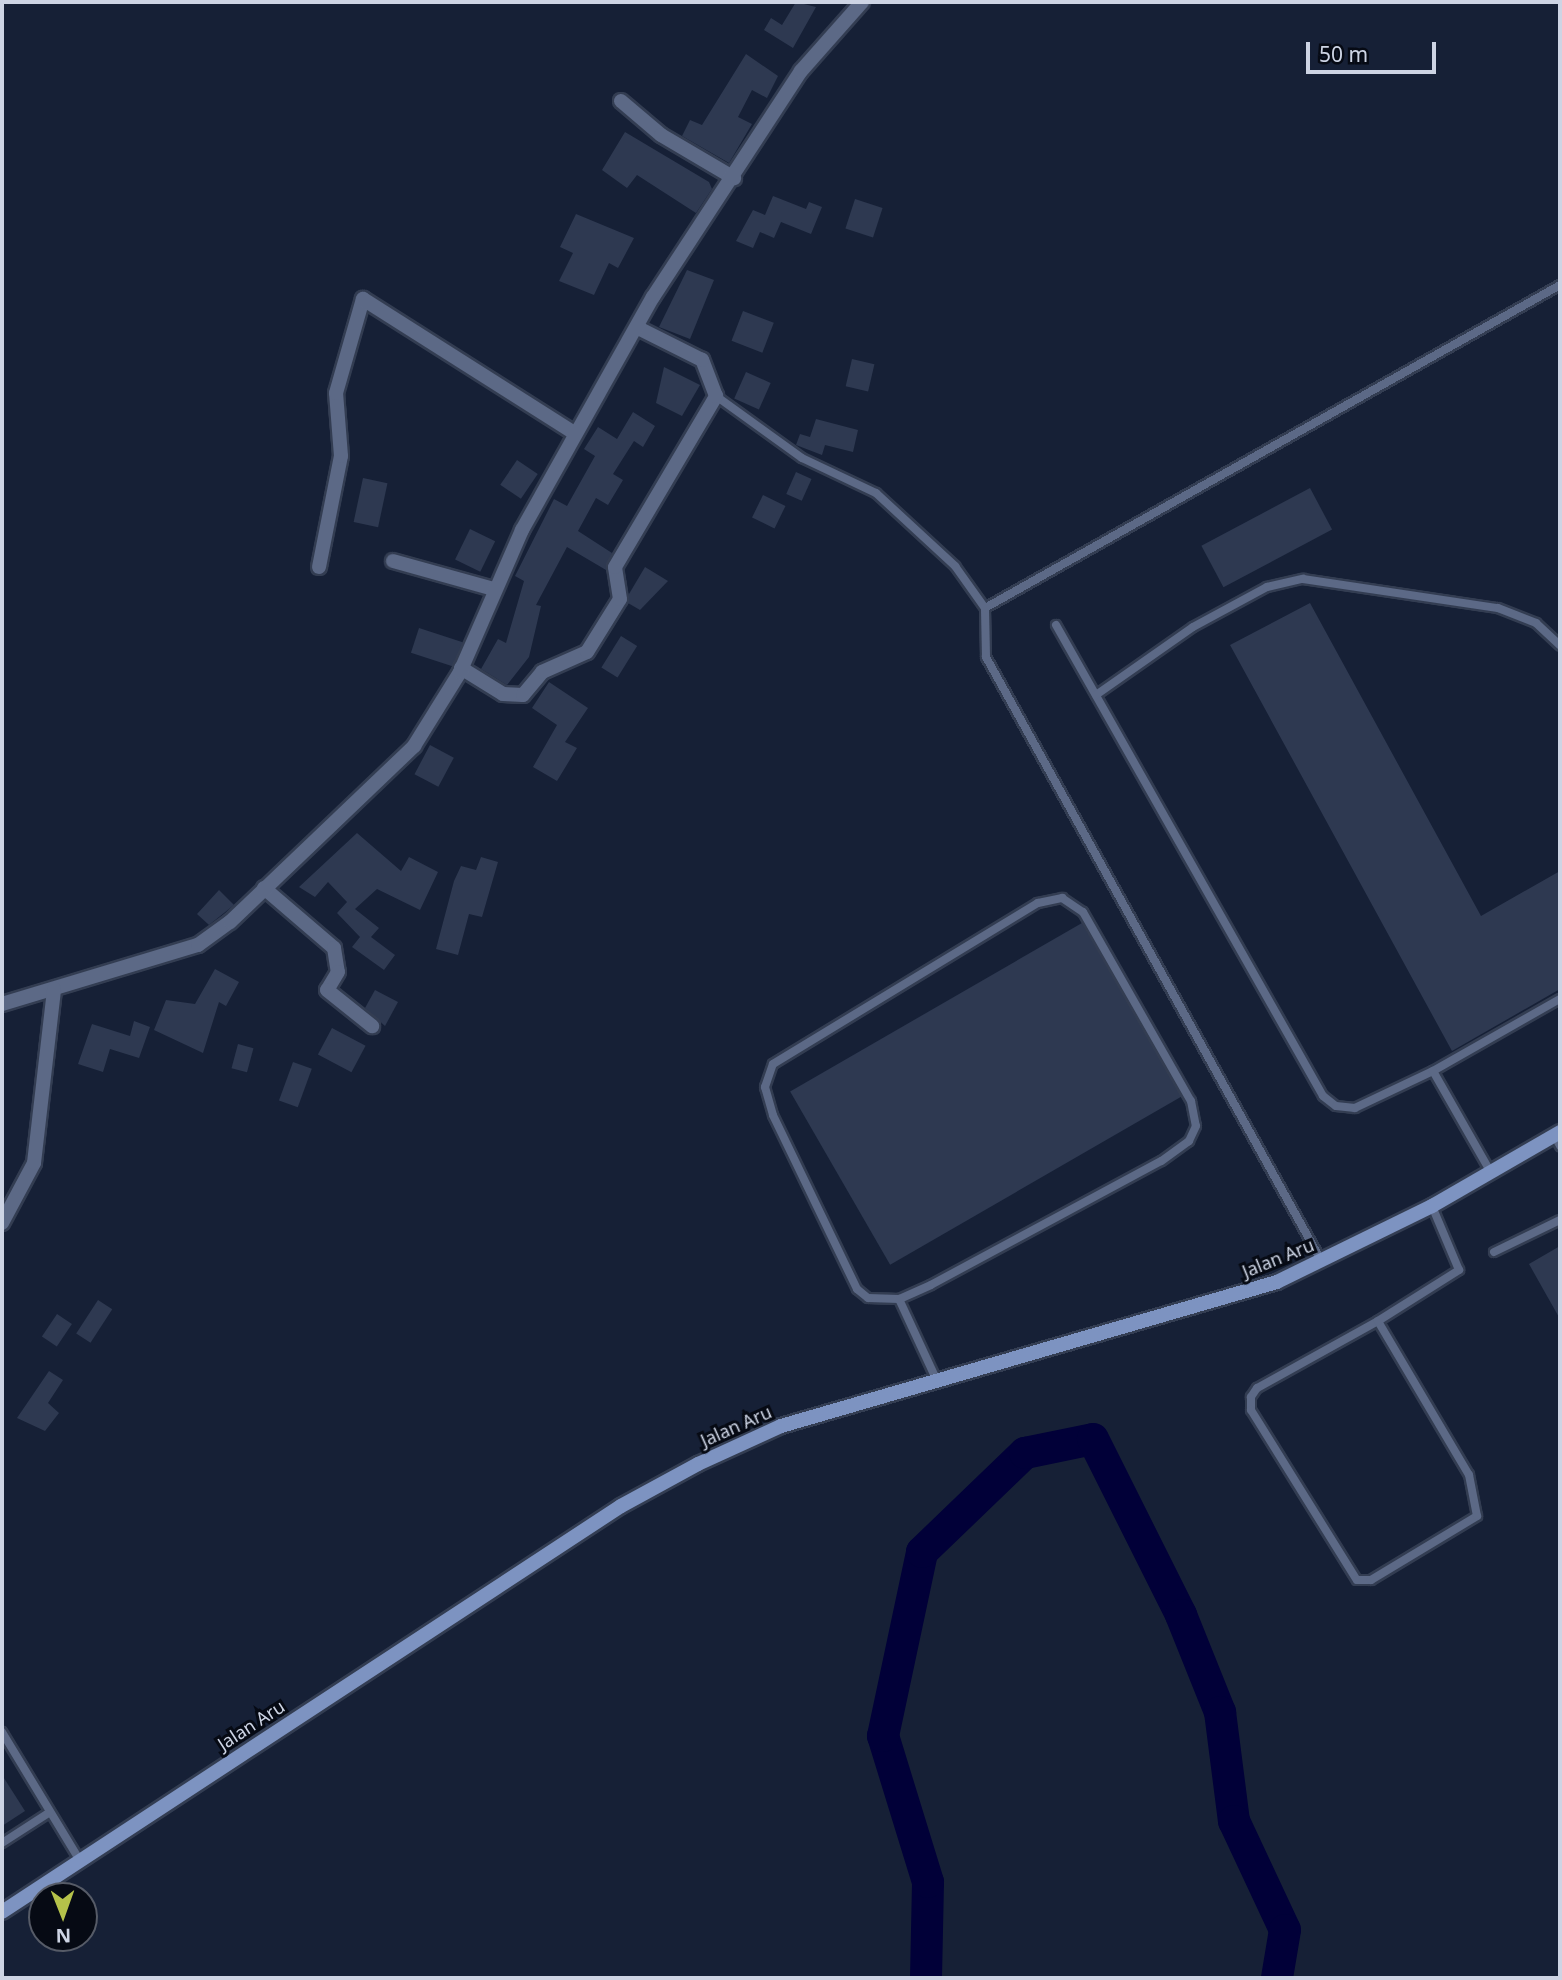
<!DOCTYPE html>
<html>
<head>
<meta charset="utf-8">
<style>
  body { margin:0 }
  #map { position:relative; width:1562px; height:1980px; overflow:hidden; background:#162036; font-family:"Noto Sans",sans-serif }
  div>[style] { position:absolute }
  .river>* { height:32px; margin:-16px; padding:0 16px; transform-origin:16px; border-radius:16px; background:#010038 }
  .building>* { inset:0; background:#2e3951; transform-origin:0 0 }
  .roads { filter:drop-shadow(2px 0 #333d52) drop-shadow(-2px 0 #333d52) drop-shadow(0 2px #333d52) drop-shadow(0 -2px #333d52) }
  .lane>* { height:8px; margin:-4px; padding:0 4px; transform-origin:4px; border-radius:4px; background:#5c6986 }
  .street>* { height:14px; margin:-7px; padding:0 7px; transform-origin:7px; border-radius:7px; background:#5c6986 }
  .secondary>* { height:14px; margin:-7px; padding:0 7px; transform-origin:7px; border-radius:7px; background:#7d93c1 }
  span { translate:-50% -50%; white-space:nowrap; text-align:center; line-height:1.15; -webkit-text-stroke:6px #060a14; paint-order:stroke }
  .street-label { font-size:18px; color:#cdd4e4 }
  .frame { position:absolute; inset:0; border:4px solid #cdd4e4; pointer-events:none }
  .north { position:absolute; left:28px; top:1882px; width:70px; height:70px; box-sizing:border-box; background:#060a14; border:2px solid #565b67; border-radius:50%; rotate:179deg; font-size:19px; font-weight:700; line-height:28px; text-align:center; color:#cdd4e4 }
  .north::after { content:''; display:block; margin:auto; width:24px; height:32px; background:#b5c24a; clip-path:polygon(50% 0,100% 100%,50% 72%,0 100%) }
  .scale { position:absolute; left:1306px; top:42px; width:130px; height:32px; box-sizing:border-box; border:4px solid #cdd4e4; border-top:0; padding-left:9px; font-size:21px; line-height:24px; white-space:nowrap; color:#cdd4e4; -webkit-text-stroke:5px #060a14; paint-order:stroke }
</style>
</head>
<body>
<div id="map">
  <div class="river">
    <div style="left:926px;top:1978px;width:96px;rotate:-88.8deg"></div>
    <div style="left:928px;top:1882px;width:153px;rotate:-107.1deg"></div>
    <div style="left:883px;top:1736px;width:188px;rotate:-78deg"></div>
    <div style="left:922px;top:1552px;width:143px;rotate:-43.9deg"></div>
    <div style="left:1025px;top:1453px;width:69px;rotate:-11.6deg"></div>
    <div style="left:1093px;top:1439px;width:197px;rotate:63.4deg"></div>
    <div style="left:1181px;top:1615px;width:105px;rotate:68.1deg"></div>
    <div style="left:1220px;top:1712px;width:110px;rotate:82.7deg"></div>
    <div style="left:1234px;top:1821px;width:120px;rotate:64.9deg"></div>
    <div style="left:1285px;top:1930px;width:49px;rotate:99.5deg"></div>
  </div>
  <div class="building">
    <div style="clip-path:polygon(796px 2px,816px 7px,793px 48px,764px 30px,771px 18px,782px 25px)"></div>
    <div style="clip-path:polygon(746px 54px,778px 76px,767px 98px,752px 90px,738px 117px,752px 124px,729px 163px,682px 136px,690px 120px,702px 125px)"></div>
    <div style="clip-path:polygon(625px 132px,709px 182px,712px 189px,696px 213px,637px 175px,627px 188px,602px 170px)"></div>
    <div style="clip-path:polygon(773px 196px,806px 209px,809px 202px,822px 207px,811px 234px,781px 222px,774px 238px,760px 232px,753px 248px,736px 241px,753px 210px,765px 215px)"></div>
    <div style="left:855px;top:199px;width:29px;height:31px;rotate:18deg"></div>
    <div style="clip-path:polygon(576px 214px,634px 238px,618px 268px,609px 263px,594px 295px,559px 281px,573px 253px,560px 247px)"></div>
    <div style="clip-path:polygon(687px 270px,714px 280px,690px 339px,659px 327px)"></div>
    <div style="left:743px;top:311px;width:33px;height:32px;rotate:21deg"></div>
    <div style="left:852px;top:359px;width:23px;height:28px;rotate:13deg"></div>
    <div style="clip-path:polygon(664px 367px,700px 385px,682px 416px,656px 403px)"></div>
    <div style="left:746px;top:372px;width:27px;height:29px;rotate:24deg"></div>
    <div style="clip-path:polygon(633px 412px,655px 426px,643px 447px,634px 441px,613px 474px,623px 480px,608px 505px,596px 498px,578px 531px,612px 553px,606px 570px,567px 547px,536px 605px,541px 606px,529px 657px,507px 685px,481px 669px,498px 639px,506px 643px,524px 581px,515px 576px,554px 499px,567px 506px,595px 456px,584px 449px,598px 427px,617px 439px)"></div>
    <div style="clip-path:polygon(816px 419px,858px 430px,853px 452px,825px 445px,822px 455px,796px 445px,800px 434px,810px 437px)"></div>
    <div style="left:517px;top:460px;width:25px;height:30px;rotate:34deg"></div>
    <div style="left:796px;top:472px;width:17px;height:24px;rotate:24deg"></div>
    <div style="left:363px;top:478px;width:25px;height:45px;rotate:12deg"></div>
    <div style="left:1310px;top:488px;width:47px;height:123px;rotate:62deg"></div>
    <div style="left:763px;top:495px;width:25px;height:25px;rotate:26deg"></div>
    <div style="left:470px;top:529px;width:28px;height:34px;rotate:26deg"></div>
    <div style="clip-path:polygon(645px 567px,668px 581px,640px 610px,628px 603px,629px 594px)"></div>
    <div style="clip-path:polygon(1310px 603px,1481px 916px,1560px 871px,1560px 989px,1452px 1051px,1230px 645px)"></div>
    <div style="left:419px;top:628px;width:46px;height:26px;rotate:18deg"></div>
    <div style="left:621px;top:636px;width:19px;height:37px;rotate:32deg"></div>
    <div style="clip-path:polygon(549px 682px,588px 708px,565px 742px,577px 748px,557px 781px,533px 767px,557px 725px,532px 708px)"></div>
    <div style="left:430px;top:745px;width:27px;height:33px;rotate:28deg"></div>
    <div style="clip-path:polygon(357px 833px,401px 871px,409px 857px,438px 872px,420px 910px,377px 889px,355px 909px,379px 928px,371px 937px,395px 955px,384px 970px,352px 947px,360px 937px,337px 913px,347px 902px,328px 882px,315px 897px,299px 887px)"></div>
    <div style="clip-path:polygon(481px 857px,498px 862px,482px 917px,469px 914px,458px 955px,436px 949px,454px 881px,461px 866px,476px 870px)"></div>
    <div style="clip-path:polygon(219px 890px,234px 905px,209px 925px,197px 914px)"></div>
    <div style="left:1082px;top:923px;width:200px;height:337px;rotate:60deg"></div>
    <div style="clip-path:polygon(215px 969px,239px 982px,226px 1006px,219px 1002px,203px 1053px,154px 1030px,166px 1000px,195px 1004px)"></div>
    <div style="clip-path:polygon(375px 990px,398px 1002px,385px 1026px,365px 1008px)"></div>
    <div style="clip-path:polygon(134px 1021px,150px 1027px,139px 1058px,110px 1049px,103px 1072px,78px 1064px,92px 1024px,130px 1036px)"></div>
    <div style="left:332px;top:1028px;width:38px;height:30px;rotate:28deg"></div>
    <div style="left:238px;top:1044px;width:16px;height:25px;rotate:15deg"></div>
    <div style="left:293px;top:1062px;width:20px;height:41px;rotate:20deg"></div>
    <div style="clip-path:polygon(1560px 1246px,1560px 1319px,1529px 1264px)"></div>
    <div style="left:98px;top:1300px;width:17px;height:40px;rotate:33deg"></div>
    <div style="left:57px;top:1314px;width:18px;height:27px;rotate:34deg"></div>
    <div style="clip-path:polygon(49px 1371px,63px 1380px,48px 1403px,59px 1413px,45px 1431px,17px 1418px)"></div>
    <div style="clip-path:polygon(2px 1775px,25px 1811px,2px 1826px)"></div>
  </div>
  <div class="roads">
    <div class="lane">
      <div style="left:716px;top:396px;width:106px;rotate:35.8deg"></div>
      <div style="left:802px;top:458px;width:82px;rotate:25.3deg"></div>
      <div style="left:876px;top:493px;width:108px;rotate:42.7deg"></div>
      <div style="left:955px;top:566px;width:52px;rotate:54.5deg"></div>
      <div style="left:1056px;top:625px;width:541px;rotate:60.45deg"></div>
      <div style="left:1323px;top:1096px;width:16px;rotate:38deg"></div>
      <div style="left:1336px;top:1106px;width:19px;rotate:6deg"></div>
      <div style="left:1355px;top:1108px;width:86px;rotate:-25.4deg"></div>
      <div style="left:1433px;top:1071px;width:146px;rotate:-29.6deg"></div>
      <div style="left:1096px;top:695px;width:118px;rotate:-35deg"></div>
      <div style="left:1193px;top:627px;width:84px;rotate:-28.4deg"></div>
      <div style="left:1267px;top:587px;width:37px;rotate:-13deg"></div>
      <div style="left:1303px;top:579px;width:197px;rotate:8.5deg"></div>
      <div style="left:1498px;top:608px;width:41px;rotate:21.5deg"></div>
      <div style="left:1536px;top:623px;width:33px;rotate:43deg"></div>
      <div style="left:1062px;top:898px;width:25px;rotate:34deg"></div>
      <div style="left:1083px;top:912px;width:218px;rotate:60.3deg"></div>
      <div style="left:1191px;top:1101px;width:25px;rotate:79deg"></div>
      <div style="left:1196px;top:1126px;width:17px;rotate:115deg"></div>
      <div style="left:1189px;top:1141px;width:34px;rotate:144deg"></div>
      <div style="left:1161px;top:1161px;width:261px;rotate:151.7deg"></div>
      <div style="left:931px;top:1285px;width:35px;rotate:156deg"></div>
      <div style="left:899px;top:1299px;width:31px;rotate:-178deg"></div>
      <div style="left:868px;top:1298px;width:14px;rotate:-141deg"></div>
      <div style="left:857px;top:1289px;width:193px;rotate:-115.8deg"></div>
      <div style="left:773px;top:1115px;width:29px;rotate:-106deg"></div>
      <div style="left:765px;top:1087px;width:24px;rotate:-71deg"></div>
      <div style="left:773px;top:1064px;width:310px;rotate:-31.3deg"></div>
      <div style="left:1038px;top:903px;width:25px;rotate:-12deg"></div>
      <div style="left:1433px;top:1071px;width:115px;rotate:60.3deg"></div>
      <div style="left:1554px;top:1135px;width:13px;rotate:61deg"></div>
      <div style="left:1494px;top:1252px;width:73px;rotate:-25.9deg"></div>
      <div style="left:1322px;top:1262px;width:692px;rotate:-119.05deg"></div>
      <div style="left:986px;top:657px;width:49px;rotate:-91.2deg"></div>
      <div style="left:985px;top:608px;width:660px;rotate:-29.32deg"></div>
      <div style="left:899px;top:1299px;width:90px;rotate:65.1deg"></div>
      <div style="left:1378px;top:1321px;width:138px;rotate:151deg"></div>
      <div style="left:1257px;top:1388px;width:11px;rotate:124deg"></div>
      <div style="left:1251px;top:1397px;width:13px;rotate:90deg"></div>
      <div style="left:1251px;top:1410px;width:200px;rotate:58.1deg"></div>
      <div style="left:1357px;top:1580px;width:14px"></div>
      <div style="left:1371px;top:1580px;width:124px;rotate:-31.1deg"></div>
      <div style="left:1477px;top:1516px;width:42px;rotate:-101deg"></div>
      <div style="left:1469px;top:1475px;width:179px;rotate:-120.6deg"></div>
      <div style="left:1378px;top:1321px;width:96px;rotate:-32.2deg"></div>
      <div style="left:1459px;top:1270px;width:69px;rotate:-112.9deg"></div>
      <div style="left:2px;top:1732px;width:151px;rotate:58.8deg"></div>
      <div style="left:2px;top:1843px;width:57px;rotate:-32.9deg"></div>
    </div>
    <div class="street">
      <div style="left:621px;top:101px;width:52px;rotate:40.4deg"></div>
      <div style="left:661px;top:135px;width:85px;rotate:30.5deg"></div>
      <div style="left:393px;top:561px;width:104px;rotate:15.6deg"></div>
      <div style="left:319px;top:567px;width:113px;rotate:-78.8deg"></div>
      <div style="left:341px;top:456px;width:63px;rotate:-94.5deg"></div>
      <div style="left:336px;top:393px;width:98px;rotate:-74deg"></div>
      <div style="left:363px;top:299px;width:250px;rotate:32.4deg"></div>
      <div style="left:461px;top:668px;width:49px;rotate:31.8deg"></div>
      <div style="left:503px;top:694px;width:20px;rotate:3deg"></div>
      <div style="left:523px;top:695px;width:30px;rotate:-50deg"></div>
      <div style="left:542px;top:672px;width:49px;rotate:-24deg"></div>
      <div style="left:587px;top:652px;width:62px;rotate:-58.1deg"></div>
      <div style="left:620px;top:599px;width:32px;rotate:-99deg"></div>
      <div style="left:615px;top:567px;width:199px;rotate:-59.4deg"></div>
      <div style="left:716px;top:396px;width:39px;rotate:-111deg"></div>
      <div style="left:702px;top:360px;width:72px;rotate:-153.4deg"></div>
      <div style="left:264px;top:888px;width:92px;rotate:40.6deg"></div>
      <div style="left:334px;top:948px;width:24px;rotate:81deg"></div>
      <div style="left:338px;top:972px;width:21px;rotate:121deg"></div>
      <div style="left:327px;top:990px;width:58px;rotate:38.7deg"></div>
      <div style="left:2px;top:1004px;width:205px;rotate:-16.8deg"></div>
      <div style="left:198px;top:945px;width:39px;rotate:-36deg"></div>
      <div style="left:230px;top:922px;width:255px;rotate:-43.7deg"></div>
      <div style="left:414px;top:746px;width:87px;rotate:-58.1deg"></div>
      <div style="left:460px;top:672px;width:155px;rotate:-66.4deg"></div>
      <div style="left:522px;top:530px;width:267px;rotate:-60.7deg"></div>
      <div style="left:653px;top:297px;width:270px;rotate:-56.8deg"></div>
      <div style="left:801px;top:71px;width:92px;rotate:-48.5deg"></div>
      <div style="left:2px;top:1223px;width:68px;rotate:-61.9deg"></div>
      <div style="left:34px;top:1163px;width:175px;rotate:-83.4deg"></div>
    </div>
    <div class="secondary">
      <div style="left:2px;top:1912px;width:740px;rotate:-33.26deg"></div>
      <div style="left:621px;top:1506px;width:88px;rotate:-28.6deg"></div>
      <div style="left:698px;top:1464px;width:91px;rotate:-24.6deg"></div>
      <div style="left:781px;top:1426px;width:516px;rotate:-16.19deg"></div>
      <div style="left:1277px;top:1282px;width:173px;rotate:-26.1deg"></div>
      <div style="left:1432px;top:1206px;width:148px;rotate:-30deg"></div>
    </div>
  </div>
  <div class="street-label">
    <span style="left:1278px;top:1258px;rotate:-22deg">Jalan Aru</span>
    <span style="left:736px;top:1426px;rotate:-24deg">Jalan Aru</span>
    <span style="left:251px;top:1725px;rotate:-33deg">Jalan Aru</span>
  </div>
  <div class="frame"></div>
  <div class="north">N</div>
  <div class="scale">50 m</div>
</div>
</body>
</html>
